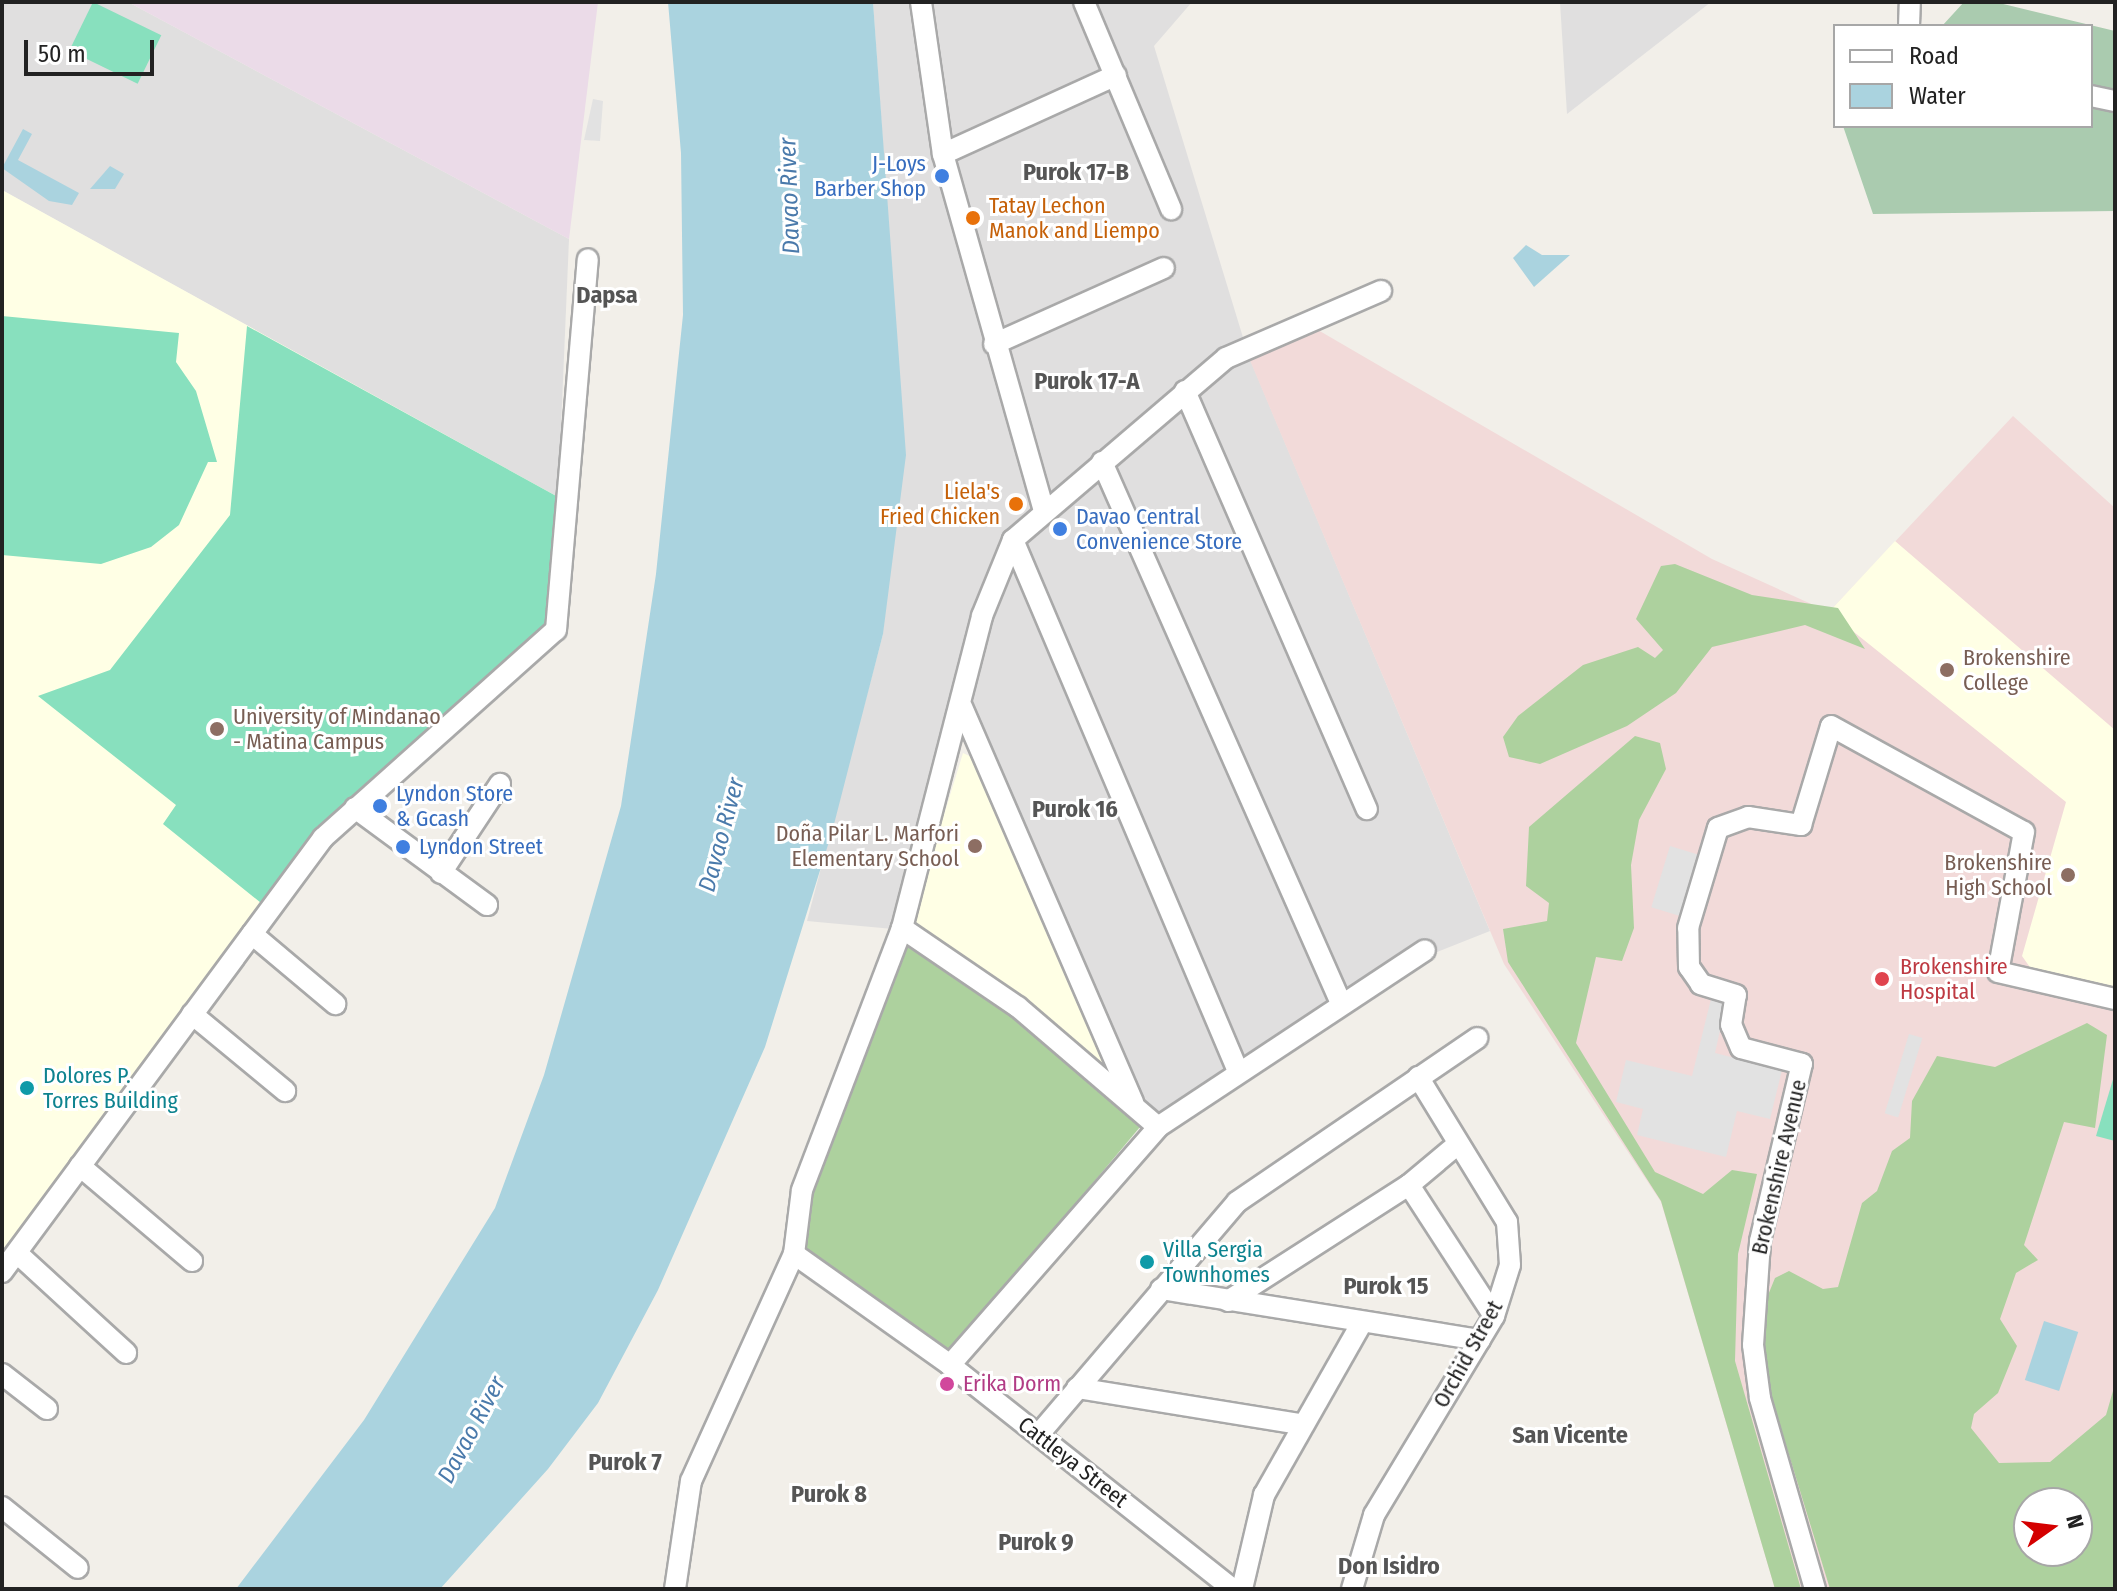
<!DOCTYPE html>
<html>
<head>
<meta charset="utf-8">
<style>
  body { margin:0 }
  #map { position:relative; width:2117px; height:1591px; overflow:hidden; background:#f2efe9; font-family:"Fira Sans Condensed",sans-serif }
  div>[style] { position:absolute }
  .residential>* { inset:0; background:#e0dfdf }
  .commercial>* { inset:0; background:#f2dad9 }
  .industrial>* { inset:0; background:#ebdbe8 }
  .education>* { inset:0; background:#ffffe5 }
  .forest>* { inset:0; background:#add19e }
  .cemetery>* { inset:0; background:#aacbaf }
  .pitch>* { inset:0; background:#88e0be; transform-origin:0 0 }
  .parking>* { inset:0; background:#e2e2e2; transform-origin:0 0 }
  .water>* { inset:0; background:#aad3df; transform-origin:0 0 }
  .roads { filter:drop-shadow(2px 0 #a9a9a9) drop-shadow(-2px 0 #a9a9a9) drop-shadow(0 2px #a9a9a9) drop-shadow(0 -2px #a9a9a9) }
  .minor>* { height:20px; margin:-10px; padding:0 10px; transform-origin:10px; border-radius:10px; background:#fff }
  .dots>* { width:22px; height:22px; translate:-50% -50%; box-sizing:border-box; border:4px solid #fff; border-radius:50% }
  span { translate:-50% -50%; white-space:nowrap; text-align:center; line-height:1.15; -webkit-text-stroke:6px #fff; paint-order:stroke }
  .shop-label { font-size:22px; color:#366cbe }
  .right { translate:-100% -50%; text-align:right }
  .left { translate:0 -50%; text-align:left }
  .food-label { font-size:22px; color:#c56008 }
  .education-label { font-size:22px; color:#785e54 }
  .health-label { font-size:22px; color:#be3a42 }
  .culture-label { font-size:22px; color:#0d838f }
  .street-label { font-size:22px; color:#222 }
  .hotel-label { font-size:22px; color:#b23c85 }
  .neighbourhood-label { font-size:24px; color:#555; font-weight:700 }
  .water-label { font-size:24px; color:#4a7aab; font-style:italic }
  .frame { position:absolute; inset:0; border:4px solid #222; pointer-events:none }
  .legend { position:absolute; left:1833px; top:24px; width:260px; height:104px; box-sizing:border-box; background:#fff; border:2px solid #a7a7a7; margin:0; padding:10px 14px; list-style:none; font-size:24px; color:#222 }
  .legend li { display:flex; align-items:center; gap:16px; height:40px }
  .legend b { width:40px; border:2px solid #a7a7a7 }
  .north { position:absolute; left:2013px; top:1487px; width:80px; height:80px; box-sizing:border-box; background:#fff; border:2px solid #a7a7a7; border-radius:50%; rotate:76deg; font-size:22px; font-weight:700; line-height:32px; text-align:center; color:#222 }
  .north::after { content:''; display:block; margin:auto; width:28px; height:36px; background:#d40000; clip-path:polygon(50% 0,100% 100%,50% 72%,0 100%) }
  .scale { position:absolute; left:24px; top:40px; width:130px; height:36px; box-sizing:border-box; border:4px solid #222; border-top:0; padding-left:10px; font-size:24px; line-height:28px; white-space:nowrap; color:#222; -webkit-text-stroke:6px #fff; paint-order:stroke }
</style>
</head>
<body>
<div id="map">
  <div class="residential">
    <div style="clip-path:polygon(2px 2px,128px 2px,569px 239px,558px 497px,2px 190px)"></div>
    <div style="clip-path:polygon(873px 2px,1192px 2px,1154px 46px,1249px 357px,1490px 931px,1437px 952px,1154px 1135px,967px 703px,893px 929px,807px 921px,883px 634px,894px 303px)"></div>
    <div style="clip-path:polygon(1560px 2px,1711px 2px,1567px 114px)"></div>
  </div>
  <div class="commercial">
    <div style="clip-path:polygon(evenodd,1318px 330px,1712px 559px,1829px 612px,2013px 416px,2115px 508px,2115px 1589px,1775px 1589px,1661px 1202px,1504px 964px,1249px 358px,1318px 330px,2029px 1503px,2077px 1503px,2077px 1551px,2029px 1551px,2029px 1503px)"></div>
  </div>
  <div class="industrial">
    <div style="clip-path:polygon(128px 2px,598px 2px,569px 239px)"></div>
  </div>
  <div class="education">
    <div style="clip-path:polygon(2px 190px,558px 497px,2px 1259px)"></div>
    <div style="clip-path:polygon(1895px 541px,2115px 730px,2115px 987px,2034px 973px,2022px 956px,2066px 802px,1829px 612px)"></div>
    <div style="clip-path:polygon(963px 753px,982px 762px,1105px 1058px,1098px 1074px,969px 959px,909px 929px)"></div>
  </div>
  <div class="forest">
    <div style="clip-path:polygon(1675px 564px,1752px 595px,1838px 608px,1865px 649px,1805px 625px,1712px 647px,1676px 693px,1627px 726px,1540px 764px,1509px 757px,1503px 737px,1518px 716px,1583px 665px,1638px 647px,1655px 658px,1663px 650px,1636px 619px,1661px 566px)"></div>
    <div style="clip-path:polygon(1635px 736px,1660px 743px,1666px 769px,1639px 820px,1631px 865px,1634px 928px,1622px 961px,1596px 957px,1576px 1043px,1655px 1172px,1703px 1194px,1732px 1170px,1757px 1174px,1738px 1254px,1735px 1361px,1801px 1589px,1775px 1589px,1661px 1201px,1508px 962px,1503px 929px,1547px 921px,1549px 903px,1526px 886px,1529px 827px)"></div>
    <div style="clip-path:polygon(905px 939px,947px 959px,1140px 1127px,951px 1352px,804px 1247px,808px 1198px)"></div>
    <div style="clip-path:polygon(evenodd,2087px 1023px,2107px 1035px,2095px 1128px,2064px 1122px,2024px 1245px,2038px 1260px,2016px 1273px,2000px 1319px,2017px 1346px,1998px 1393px,1974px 1414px,1971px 1428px,1999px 1463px,2050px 1462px,2106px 1415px,2115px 1384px,2115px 1589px,1830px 1589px,1764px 1373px,1764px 1305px,1775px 1278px,1789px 1271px,1823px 1289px,1838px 1287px,1862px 1203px,1877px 1191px,1892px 1151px,1910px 1138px,1912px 1101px,1937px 1056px,1995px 1067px,2087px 1023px,2029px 1503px,2077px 1503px,2077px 1551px,2029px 1551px,2029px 1503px)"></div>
  </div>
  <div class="cemetery">
    <div style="clip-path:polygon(1964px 2px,1995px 2px,2115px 31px,2115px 211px,1873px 214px,1843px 126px,2091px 126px,2091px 26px,1942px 26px)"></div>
  </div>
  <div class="pitch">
    <div style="left:93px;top:2px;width:76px;height:54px;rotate:26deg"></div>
    <div style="clip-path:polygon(2px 316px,179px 333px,176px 362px,196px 391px,217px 462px,208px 462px,179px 525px,151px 547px,101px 564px,2px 555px)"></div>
    <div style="clip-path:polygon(247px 326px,558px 497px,551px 625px,266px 907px,163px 824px,176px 805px,38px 696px,110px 670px,230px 515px)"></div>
    <div style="clip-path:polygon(2114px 1076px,2115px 1077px,2115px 1141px,2096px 1136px)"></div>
  </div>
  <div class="parking">
    <div style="clip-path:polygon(593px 99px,603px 101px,600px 141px,584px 140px)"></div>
    <div style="left:1670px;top:846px;width:30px;height:64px;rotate:17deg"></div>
    <div style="clip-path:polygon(1712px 995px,1727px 999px,1715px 1053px,1782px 1070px,1770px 1119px,1737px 1111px,1726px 1157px,1637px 1135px,1643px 1109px,1616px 1102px,1626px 1060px,1692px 1076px)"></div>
    <div style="left:1909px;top:1034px;width:14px;height:83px;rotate:17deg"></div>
  </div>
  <div class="water">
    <div style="clip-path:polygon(668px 2px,873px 2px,906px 455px,883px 634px,832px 832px,765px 1047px,658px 1290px,598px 1403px,548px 1469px,440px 1589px,236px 1589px,364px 1420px,495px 1208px,544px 1075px,621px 806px,656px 574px,683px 315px,681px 153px)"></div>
    <div style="clip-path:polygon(23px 129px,32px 134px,18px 160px,79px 193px,72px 205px,49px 201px,2px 168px)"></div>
    <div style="clip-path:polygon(110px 166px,124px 174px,115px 189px,90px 189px)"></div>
    <div style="clip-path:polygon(1526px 245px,1542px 255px,1570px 255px,1534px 287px,1513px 258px)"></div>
    <div style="left:2044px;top:1321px;width:36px;height:62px;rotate:18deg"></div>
  </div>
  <div class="roads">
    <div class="minor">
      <div style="left:921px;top:2px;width:154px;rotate:81.8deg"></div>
      <div style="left:943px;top:154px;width:367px;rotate:74.2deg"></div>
      <div style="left:1084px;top:2px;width:225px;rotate:67.2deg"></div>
      <div style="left:1909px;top:26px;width:24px;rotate:-88deg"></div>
      <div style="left:2091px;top:96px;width:25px;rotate:12deg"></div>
      <div style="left:943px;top:154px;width:190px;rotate:-24.5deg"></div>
      <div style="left:994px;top:344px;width:186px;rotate:-24.1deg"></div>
      <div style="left:1185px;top:391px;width:456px;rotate:66.5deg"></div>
      <div style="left:1102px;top:462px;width:591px;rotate:66.17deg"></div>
      <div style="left:1013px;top:540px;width:577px;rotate:67.04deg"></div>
      <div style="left:962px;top:707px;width:431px;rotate:66.6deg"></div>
      <div style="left:355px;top:808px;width:164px;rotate:36.3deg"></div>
      <div style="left:441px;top:873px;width:107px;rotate:-56.5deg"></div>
      <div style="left:902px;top:928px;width:140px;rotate:34.3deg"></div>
      <div style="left:1018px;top:1007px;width:184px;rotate:40.6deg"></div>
      <div style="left:252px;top:934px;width:109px;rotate:40.1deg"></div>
      <div style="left:192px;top:1014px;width:121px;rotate:39.6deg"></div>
      <div style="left:80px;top:1166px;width:147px;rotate:40.3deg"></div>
      <div style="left:1409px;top:1185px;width:156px;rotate:57deg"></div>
      <div style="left:17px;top:1253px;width:148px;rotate:42.5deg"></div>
      <div style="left:794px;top:1254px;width:191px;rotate:35.4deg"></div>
      <div style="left:950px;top:1365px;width:361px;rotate:38.4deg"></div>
      <div style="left:2px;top:1272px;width:540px;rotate:-53.51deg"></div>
      <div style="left:323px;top:838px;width:312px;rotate:-41.8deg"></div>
      <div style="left:556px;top:630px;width:372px;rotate:-85.1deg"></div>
      <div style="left:1161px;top:1289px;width:323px;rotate:9.1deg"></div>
      <div style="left:1228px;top:1301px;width:215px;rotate:-32.7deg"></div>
      <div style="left:1409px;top:1185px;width:64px;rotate:-39.9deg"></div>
      <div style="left:950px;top:1365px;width:316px;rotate:-48.8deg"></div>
      <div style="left:1158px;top:1127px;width:320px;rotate:-33.5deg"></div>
      <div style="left:2px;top:1374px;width:57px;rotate:37.9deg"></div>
      <div style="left:1077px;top:1388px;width:226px;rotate:9.2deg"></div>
      <div style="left:1039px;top:1434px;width:305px;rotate:-49.5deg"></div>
      <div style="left:1237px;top:1202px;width:291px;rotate:-34.3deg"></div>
      <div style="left:2px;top:1507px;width:97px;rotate:38.8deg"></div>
      <div style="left:675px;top:1589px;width:109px;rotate:-81.6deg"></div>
      <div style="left:691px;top:1481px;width:249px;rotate:-65.6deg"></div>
      <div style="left:794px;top:1254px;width:64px;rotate:-82.9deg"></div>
      <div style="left:802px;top:1190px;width:280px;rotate:-69.1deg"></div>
      <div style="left:902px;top:928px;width:322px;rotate:-75.6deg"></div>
      <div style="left:982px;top:616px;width:82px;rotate:-67.8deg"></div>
      <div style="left:1013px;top:540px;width:280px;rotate:-40.5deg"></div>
      <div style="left:1226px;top:358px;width:169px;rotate:-23.4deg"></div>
      <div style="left:1242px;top:1589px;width:97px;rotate:-76.8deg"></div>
      <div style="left:1264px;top:1495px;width:197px;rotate:-60.4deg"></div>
      <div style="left:1352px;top:1589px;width:77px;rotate:-73.4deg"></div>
      <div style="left:1374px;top:1515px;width:232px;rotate:-58.9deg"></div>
      <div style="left:1494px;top:1316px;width:53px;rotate:-72.6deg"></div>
      <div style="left:1510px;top:1265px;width:43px;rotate:-94deg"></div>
      <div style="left:1507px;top:1222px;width:170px;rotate:-121.5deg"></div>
      <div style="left:1815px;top:1589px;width:199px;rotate:-106.1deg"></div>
      <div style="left:1760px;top:1398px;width:53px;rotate:-97.5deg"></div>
      <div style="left:1753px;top:1345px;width:104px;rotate:-86.1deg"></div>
      <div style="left:1760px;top:1241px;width:182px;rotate:-76.7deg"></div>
      <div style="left:1802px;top:1064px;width:63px;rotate:-165.3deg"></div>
      <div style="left:1741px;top:1048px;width:25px;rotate:-113deg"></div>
      <div style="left:1731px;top:1025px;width:30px;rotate:-81deg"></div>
      <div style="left:1736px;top:995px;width:37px;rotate:-163deg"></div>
      <div style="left:1701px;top:984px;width:21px;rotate:-125deg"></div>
      <div style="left:1689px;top:967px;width:39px;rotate:-91deg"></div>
      <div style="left:1688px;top:928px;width:104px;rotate:-73.3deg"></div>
      <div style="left:1718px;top:828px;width:32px;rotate:-20deg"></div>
      <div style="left:1748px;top:817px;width:54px;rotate:8.6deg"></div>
      <div style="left:1801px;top:825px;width:103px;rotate:-73.1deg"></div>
      <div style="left:1831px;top:726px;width:220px;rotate:28.8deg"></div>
      <div style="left:2024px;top:832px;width:142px;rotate:100.5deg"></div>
      <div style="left:1998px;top:972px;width:120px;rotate:13deg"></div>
    </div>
  </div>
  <div class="dots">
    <div style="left:942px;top:176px;background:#3f7fe0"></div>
    <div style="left:973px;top:218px;background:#e8710a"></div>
    <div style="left:1016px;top:504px;background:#e8710a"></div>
    <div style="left:1060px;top:529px;background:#3f7fe0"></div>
    <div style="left:1947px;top:670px;background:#8d6e63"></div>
    <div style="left:217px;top:729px;background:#8d6e63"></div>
    <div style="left:380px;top:806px;background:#3f7fe0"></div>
    <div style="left:975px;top:846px;background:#8d6e63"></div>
    <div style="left:403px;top:847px;background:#3f7fe0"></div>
    <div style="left:2068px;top:875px;background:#8d6e63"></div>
    <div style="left:1882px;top:979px;background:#e0444e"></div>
    <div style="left:27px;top:1088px;background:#0f9aa8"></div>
    <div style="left:1147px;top:1262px;background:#0f9aa8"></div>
    <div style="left:947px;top:1384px;background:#d1479c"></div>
  </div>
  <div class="shop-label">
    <span class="right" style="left:926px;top:176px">J-Loys<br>Barber Shop</span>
    <span class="left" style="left:1076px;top:529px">Davao Central<br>Convenience Store</span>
    <span class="left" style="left:396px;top:806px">Lyndon Store<br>&amp; Gcash</span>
    <span class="left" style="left:419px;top:847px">Lyndon Street</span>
  </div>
  <div class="food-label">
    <span class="left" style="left:989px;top:218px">Tatay Lechon<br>Manok and Liempo</span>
    <span class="right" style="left:1000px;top:504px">Liela's<br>Fried Chicken</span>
  </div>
  <div class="education-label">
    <span class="left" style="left:1963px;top:670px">Brokenshire<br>College</span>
    <span class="left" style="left:233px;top:729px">University of Mindanao<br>- Matina Campus</span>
    <span class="right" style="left:959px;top:846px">Doña Pilar L. Marfori<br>Elementary School</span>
    <span class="right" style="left:2052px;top:875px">Brokenshire<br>High School</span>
  </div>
  <div class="health-label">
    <span class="left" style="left:1900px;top:979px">Brokenshire<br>Hospital</span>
  </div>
  <div class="culture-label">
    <span class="left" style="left:43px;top:1088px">Dolores P.<br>Torres Building</span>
    <span class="left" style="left:1163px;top:1262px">Villa Sergia<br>Townhomes</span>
  </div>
  <div class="street-label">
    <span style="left:1779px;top:1167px;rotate:-77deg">Brokenshire Avenue</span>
    <span style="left:1468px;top:1354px;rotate:-61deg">Orchid Street</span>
    <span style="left:1073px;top:1462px;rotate:38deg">Cattleya Street</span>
  </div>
  <div class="hotel-label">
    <span class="left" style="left:963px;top:1384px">Erika Dorm</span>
  </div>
  <div class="neighbourhood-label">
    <span style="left:1076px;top:173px">Purok 17-B</span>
    <span style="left:607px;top:296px">Dapsa</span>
    <span style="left:1087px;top:382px">Purok 17-A</span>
    <span style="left:1075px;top:810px">Purok 16</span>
    <span style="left:1386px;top:1287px">Purok 15</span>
    <span style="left:1570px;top:1436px">San Vicente</span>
    <span style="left:625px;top:1463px">Purok 7</span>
    <span style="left:829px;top:1495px">Purok 8</span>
    <span style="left:1036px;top:1543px">Purok 9</span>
    <span style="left:1389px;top:1567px">Don Isidro</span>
  </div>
  <div class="water-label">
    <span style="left:790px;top:196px;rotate:-92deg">Davao River</span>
    <span style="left:722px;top:835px;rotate:-75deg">Davao River</span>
    <span style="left:472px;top:1430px;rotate:-62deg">Davao River</span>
  </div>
  <div class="frame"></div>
  <ul class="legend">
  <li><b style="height:10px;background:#fff"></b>Road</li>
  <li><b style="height:22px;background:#aad3df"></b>Water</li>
  </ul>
  <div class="north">N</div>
  <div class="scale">50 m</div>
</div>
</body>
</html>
